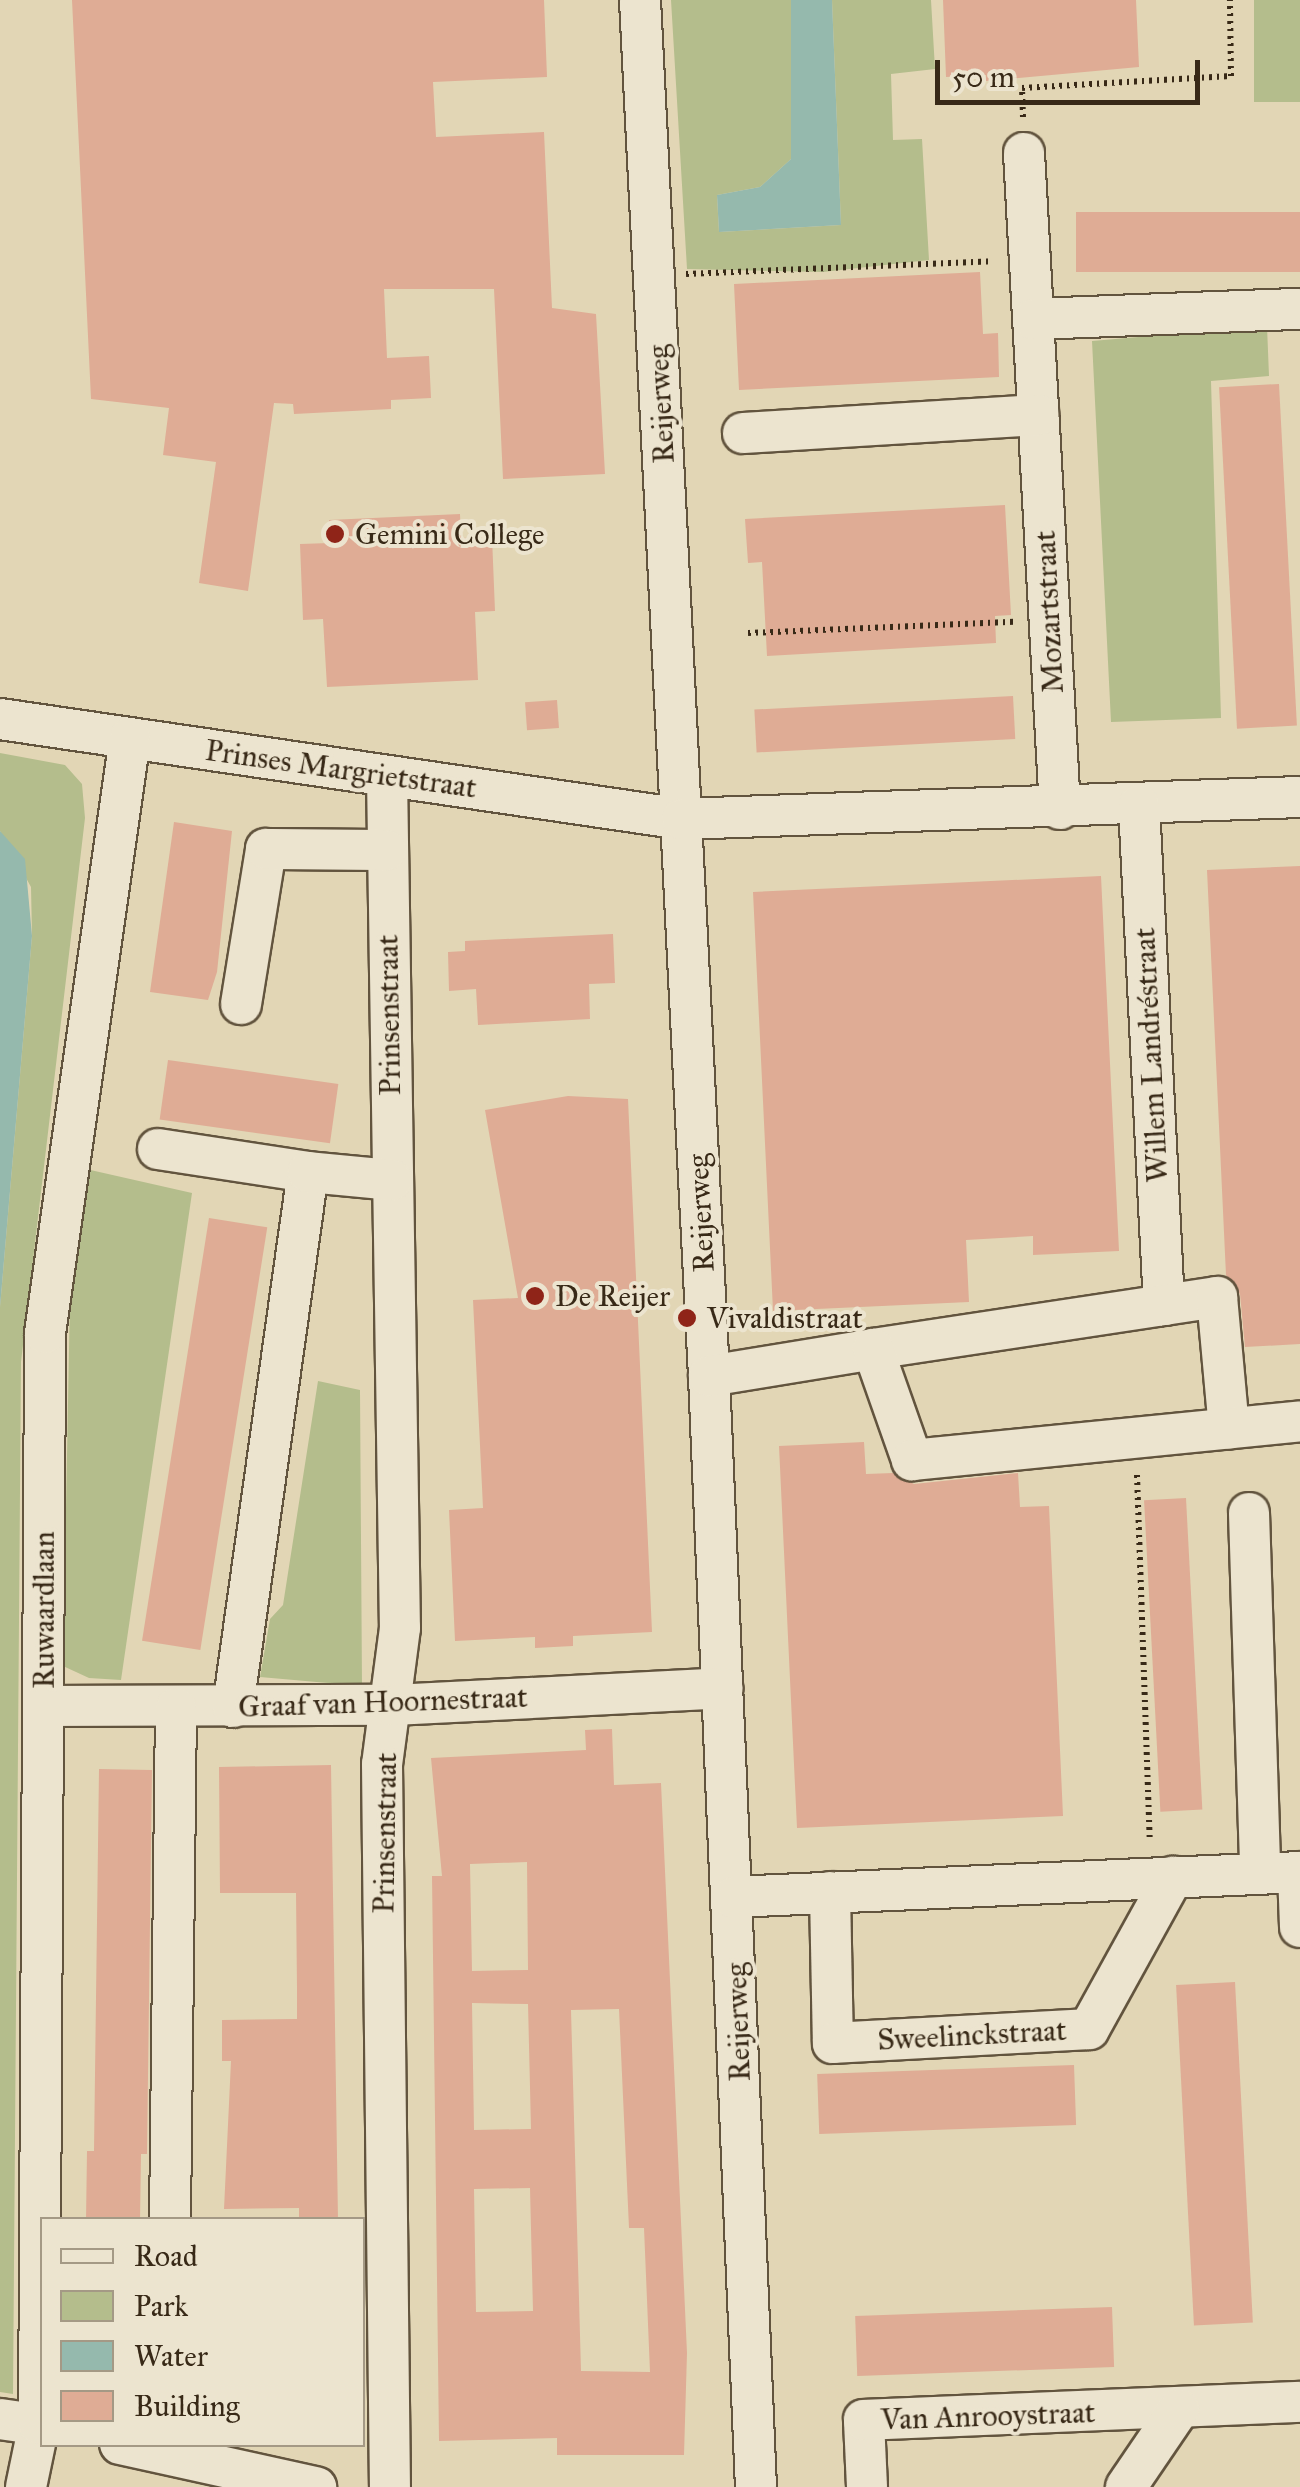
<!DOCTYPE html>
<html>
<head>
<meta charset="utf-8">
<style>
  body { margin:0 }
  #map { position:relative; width:1300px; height:2487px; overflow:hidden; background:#e2d6b5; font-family:"IM FELL Great Primer",serif }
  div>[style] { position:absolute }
  .green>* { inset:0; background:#b4bd8c; transform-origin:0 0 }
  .water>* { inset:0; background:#95b9ad }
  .building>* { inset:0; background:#dfac95; transform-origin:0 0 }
  .path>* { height:6px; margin-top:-3px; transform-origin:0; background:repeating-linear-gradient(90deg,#382917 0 2.5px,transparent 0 7.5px) }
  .roads { filter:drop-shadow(2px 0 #62543e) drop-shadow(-2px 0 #62543e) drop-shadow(0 2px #62543e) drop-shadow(0 -2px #62543e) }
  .minor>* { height:40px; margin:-20px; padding:0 20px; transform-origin:20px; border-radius:20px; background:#ece4cf }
  .dots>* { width:28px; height:28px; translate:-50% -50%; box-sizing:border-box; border:5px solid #ece4cf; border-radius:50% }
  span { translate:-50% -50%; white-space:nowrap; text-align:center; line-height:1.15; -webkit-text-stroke:8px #ece4cf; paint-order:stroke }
  .street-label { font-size:30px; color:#382917 }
  .poi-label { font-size:30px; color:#382917 }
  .left { translate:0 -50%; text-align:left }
  .legend { position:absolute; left:40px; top:2217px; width:325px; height:230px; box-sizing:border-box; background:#ece4cf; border:2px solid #a49985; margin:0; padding:12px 18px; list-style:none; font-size:30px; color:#382917 }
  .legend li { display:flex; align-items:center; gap:20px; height:50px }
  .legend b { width:50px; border:2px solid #a49985 }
  .scale { position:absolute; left:935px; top:60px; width:265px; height:45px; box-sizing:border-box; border:5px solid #382917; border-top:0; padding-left:12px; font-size:30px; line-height:35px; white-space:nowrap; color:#382917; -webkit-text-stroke:8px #ece4cf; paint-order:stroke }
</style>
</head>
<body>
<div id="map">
  <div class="green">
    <div style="clip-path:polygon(671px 0,791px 0,791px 159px,760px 187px,717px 195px,719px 232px,841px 225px,832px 0,931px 0,935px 69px,891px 74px,893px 140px,922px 139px,929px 260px,823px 272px,687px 269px)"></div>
    <div style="left:1254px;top:0;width:46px;height:102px"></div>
    <div style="clip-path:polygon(1267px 326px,1269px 376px,1211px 381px,1221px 718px,1111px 722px,1092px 341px)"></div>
    <div style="clip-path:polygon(0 753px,65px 765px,82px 784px,85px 818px,21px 1362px,13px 2394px,0 2392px,0 1307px,32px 936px,31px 887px,0 831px)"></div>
    <div style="clip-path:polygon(86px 1169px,192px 1193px,121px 1680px,89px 1678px,63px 1666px,70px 1298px)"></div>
    <div style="clip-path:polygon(318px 1381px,360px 1390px,362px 1686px,260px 1677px,270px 1619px,283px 1605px)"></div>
  </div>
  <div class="water">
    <div style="clip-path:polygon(791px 0,832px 0,841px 225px,719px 232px,717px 195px,760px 187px,791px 159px)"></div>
    <div style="clip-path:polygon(0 831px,25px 859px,32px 936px,0 1307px)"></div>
  </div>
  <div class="building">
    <div style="clip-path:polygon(72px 0,544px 0,547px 77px,433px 82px,436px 137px,544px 132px,552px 308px,596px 314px,605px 474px,503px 479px,494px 289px,384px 289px,387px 358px,429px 356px,431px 398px,391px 400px,391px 409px,294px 414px,293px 404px,274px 403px,248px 591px,199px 583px,216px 462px,163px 455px,169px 408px,91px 399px)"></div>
    <div style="clip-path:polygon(943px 0,1136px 0,1139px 67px,986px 81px,986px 75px,946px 77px)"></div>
    <div style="left:1300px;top:212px;width:60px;height:224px;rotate:90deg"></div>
    <div style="clip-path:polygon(980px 272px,983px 334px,998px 333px,999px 377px,739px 390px,734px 284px)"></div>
    <div style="left:1279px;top:384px;width:342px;height:60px;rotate:87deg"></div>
    <div style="clip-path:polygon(1005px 505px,1011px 615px,995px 616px,996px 643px,767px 656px,762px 562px,748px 563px,745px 519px)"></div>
    <div style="clip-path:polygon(460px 514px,461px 538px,492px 537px,495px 611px,475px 612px,478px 680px,327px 687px,323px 619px,303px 620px,300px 544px,330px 543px,329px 520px)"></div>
    <div style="left:1013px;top:696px;width:43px;height:259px;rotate:87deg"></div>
    <div style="left:557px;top:700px;width:28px;height:32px;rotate:86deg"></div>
    <div style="clip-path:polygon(174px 822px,232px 831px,217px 972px,208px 1000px,150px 992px)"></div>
    <div style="clip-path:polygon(1300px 866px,1300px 1344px,1245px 1347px,1240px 1294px,1226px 1275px,1207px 870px)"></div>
    <div style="clip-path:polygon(1101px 876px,1119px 1251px,1033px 1255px,1033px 1236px,966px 1240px,969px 1302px,773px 1311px,753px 892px)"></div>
    <div style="clip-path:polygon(613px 934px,615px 983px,589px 984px,590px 1019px,478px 1025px,476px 989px,449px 991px,448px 952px,465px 951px,465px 941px)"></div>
    <div style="left:168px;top:1060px;width:172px;height:60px;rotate:8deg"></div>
    <div style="clip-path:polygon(568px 1096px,628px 1099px,652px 1632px,573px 1636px,573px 1646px,535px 1648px,535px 1637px,455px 1641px,449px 1510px,483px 1508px,473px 1300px,518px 1298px,485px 1110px)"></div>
    <div style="left:209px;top:1218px;width:59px;height:428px;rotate:9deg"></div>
    <div style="clip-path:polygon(864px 1442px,866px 1474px,893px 1473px,914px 1484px,1018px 1473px,1020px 1507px,1049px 1506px,1063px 1816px,797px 1828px,779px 1446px)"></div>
    <div style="left:1186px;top:1498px;width:312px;height:42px;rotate:87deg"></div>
    <div style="clip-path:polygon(evenodd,612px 1729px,614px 1785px,661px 1783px,687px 2353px,684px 2455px,557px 2455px,557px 2438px,439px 2441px,432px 1876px,442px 1876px,431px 1758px,586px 1750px,585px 1730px,612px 1729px,527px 1862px,528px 1970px,472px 1971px,470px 1864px,527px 1862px,612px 1729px,472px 2003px,528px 2004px,531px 2129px,474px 2130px,472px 2003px,612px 1729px,619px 2009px,629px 2228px,644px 2228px,650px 2372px,581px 2371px,571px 2010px,619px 2009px,612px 1729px,530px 2188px,533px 2311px,476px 2312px,474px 2189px,530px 2188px)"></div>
    <div style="clip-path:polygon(331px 1765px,338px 2220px,299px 2220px,299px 2208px,224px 2209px,231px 2061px,222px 2061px,222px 2020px,297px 2019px,297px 1989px,296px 1893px,220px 1893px,219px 1767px)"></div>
    <div style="clip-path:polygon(99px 1769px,152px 1770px,147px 2154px,141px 2154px,140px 2220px,86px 2220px,87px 2151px,94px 2151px)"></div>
    <div style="left:1235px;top:1982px;width:341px;height:59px;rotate:87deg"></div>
    <div style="left:1074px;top:2065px;width:60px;height:257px;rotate:88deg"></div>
    <div style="left:1112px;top:2307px;width:60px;height:257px;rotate:88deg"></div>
  </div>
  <div class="path">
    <div style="left:1023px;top:117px;width:29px;rotate:-92deg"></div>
    <div style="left:1022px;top:88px;width:209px;rotate:-3.3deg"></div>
    <div style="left:1231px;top:76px;width:76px;rotate:-90.8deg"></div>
    <div style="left:686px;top:274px;width:307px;rotate:-2.4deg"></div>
    <div style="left:748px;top:633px;width:266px;rotate:-2.4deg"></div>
    <div style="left:1137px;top:1475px;width:367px;rotate:88deg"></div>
  </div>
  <div class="roads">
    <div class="minor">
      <div style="left:640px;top:0;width:1378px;rotate:87.13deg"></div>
      <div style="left:709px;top:1376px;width:1112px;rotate:87.58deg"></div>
      <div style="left:1024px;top:153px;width:657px;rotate:86.86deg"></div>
      <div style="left:1034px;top:319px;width:266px;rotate:-2.2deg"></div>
      <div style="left:743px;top:433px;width:296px;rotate:-3.5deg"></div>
      <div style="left:0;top:719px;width:689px;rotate:8.34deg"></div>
      <div style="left:682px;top:819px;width:618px;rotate:-2.04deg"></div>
      <div style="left:387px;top:776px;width:852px;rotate:89.13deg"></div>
      <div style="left:400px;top:1628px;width:137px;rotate:97.5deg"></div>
      <div style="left:382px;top:1764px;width:723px;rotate:89.37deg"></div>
      <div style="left:1139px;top:805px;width:501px;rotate:87.14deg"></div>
      <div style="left:241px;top:1004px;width:157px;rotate:-80.8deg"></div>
      <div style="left:266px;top:849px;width:120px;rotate:0.5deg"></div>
      <div style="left:158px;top:1149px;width:152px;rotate:8.7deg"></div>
      <div style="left:873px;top:1349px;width:348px;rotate:-8.6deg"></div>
      <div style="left:1217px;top:1297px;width:132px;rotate:84.8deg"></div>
      <div style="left:709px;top:1376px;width:166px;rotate:-9.3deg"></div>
      <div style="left:873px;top:1349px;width:118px;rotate:70.6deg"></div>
      <div style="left:912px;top:1460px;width:390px;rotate:-5.7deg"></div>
      <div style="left:1249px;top:1513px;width:360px;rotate:88.2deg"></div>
      <div style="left:43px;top:1706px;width:350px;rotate:-0.2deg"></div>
      <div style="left:393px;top:1705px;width:330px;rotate:-2.9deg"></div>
      <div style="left:233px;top:1707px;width:540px;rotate:-82.02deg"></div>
      <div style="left:308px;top:1172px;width:84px;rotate:5.4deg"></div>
      <div style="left:1298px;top:1872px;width:55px;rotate:87.9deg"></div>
      <div style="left:830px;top:1892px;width:151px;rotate:88.9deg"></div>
      <div style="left:833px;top:2043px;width:256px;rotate:-3.1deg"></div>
      <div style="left:1089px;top:2029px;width:174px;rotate:-61.1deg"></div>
      <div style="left:733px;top:1897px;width:568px;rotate:-2.52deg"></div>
      <div style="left:170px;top:2220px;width:512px;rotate:-89.33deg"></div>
      <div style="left:0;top:2419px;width:42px;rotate:8.1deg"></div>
      <div style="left:120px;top:2444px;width:201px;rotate:12.4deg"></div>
      <div style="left:26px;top:2487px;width:64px;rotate:-78.3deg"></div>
      <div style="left:39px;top:2424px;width:1091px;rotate:-89.68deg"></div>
      <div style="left:45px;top:1333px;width:601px;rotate:-81.87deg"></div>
      <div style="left:867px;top:2487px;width:67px;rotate:-92.6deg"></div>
      <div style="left:864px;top:2420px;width:436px;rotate:-2.4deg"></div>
      <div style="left:1126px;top:2487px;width:94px;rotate:-55.8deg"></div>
    </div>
  </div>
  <div class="dots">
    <div style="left:335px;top:534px;background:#8f2418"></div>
    <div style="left:535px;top:1296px;background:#8f2418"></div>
    <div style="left:687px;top:1318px;background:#8f2418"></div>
  </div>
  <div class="street-label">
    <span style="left:661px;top:404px;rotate:-93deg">Reijerweg</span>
    <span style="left:1049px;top:612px;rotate:-93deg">Mozartstraat</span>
    <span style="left:341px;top:769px;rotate:8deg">Prinses Margrietstraat</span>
    <span style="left:389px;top:1015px;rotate:-91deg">Prinsenstraat</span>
    <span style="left:1151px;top:1055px;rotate:-93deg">Willem Landréstraat</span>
    <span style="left:701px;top:1213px;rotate:-93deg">Reijerweg</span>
    <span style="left:44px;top:1610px;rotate:-90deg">Ruwaardlaan</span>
    <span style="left:383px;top:1702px;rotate:-2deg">Graaf van Hoornestraat</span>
    <span style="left:385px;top:1833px;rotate:-89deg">Prinsenstraat</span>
    <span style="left:738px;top:2022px;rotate:-92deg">Reijerweg</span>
    <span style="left:972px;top:2035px;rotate:-3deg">Sweelinckstraat</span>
    <span style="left:988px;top:2416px;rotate:-2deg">Van Anrooystraat</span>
  </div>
  <div class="poi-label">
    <span class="left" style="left:355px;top:534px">Gemini College</span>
    <span class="left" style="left:555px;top:1296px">De Reijer</span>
    <span class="left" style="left:707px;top:1318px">Vivaldistraat</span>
  </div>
  <ul class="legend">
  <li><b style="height:12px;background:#ece4cf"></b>Road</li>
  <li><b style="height:28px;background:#b4bd8c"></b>Park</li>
  <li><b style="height:28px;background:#95b9ad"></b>Water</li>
  <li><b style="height:28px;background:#dfac95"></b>Building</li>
  </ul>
  <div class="scale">50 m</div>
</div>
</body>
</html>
